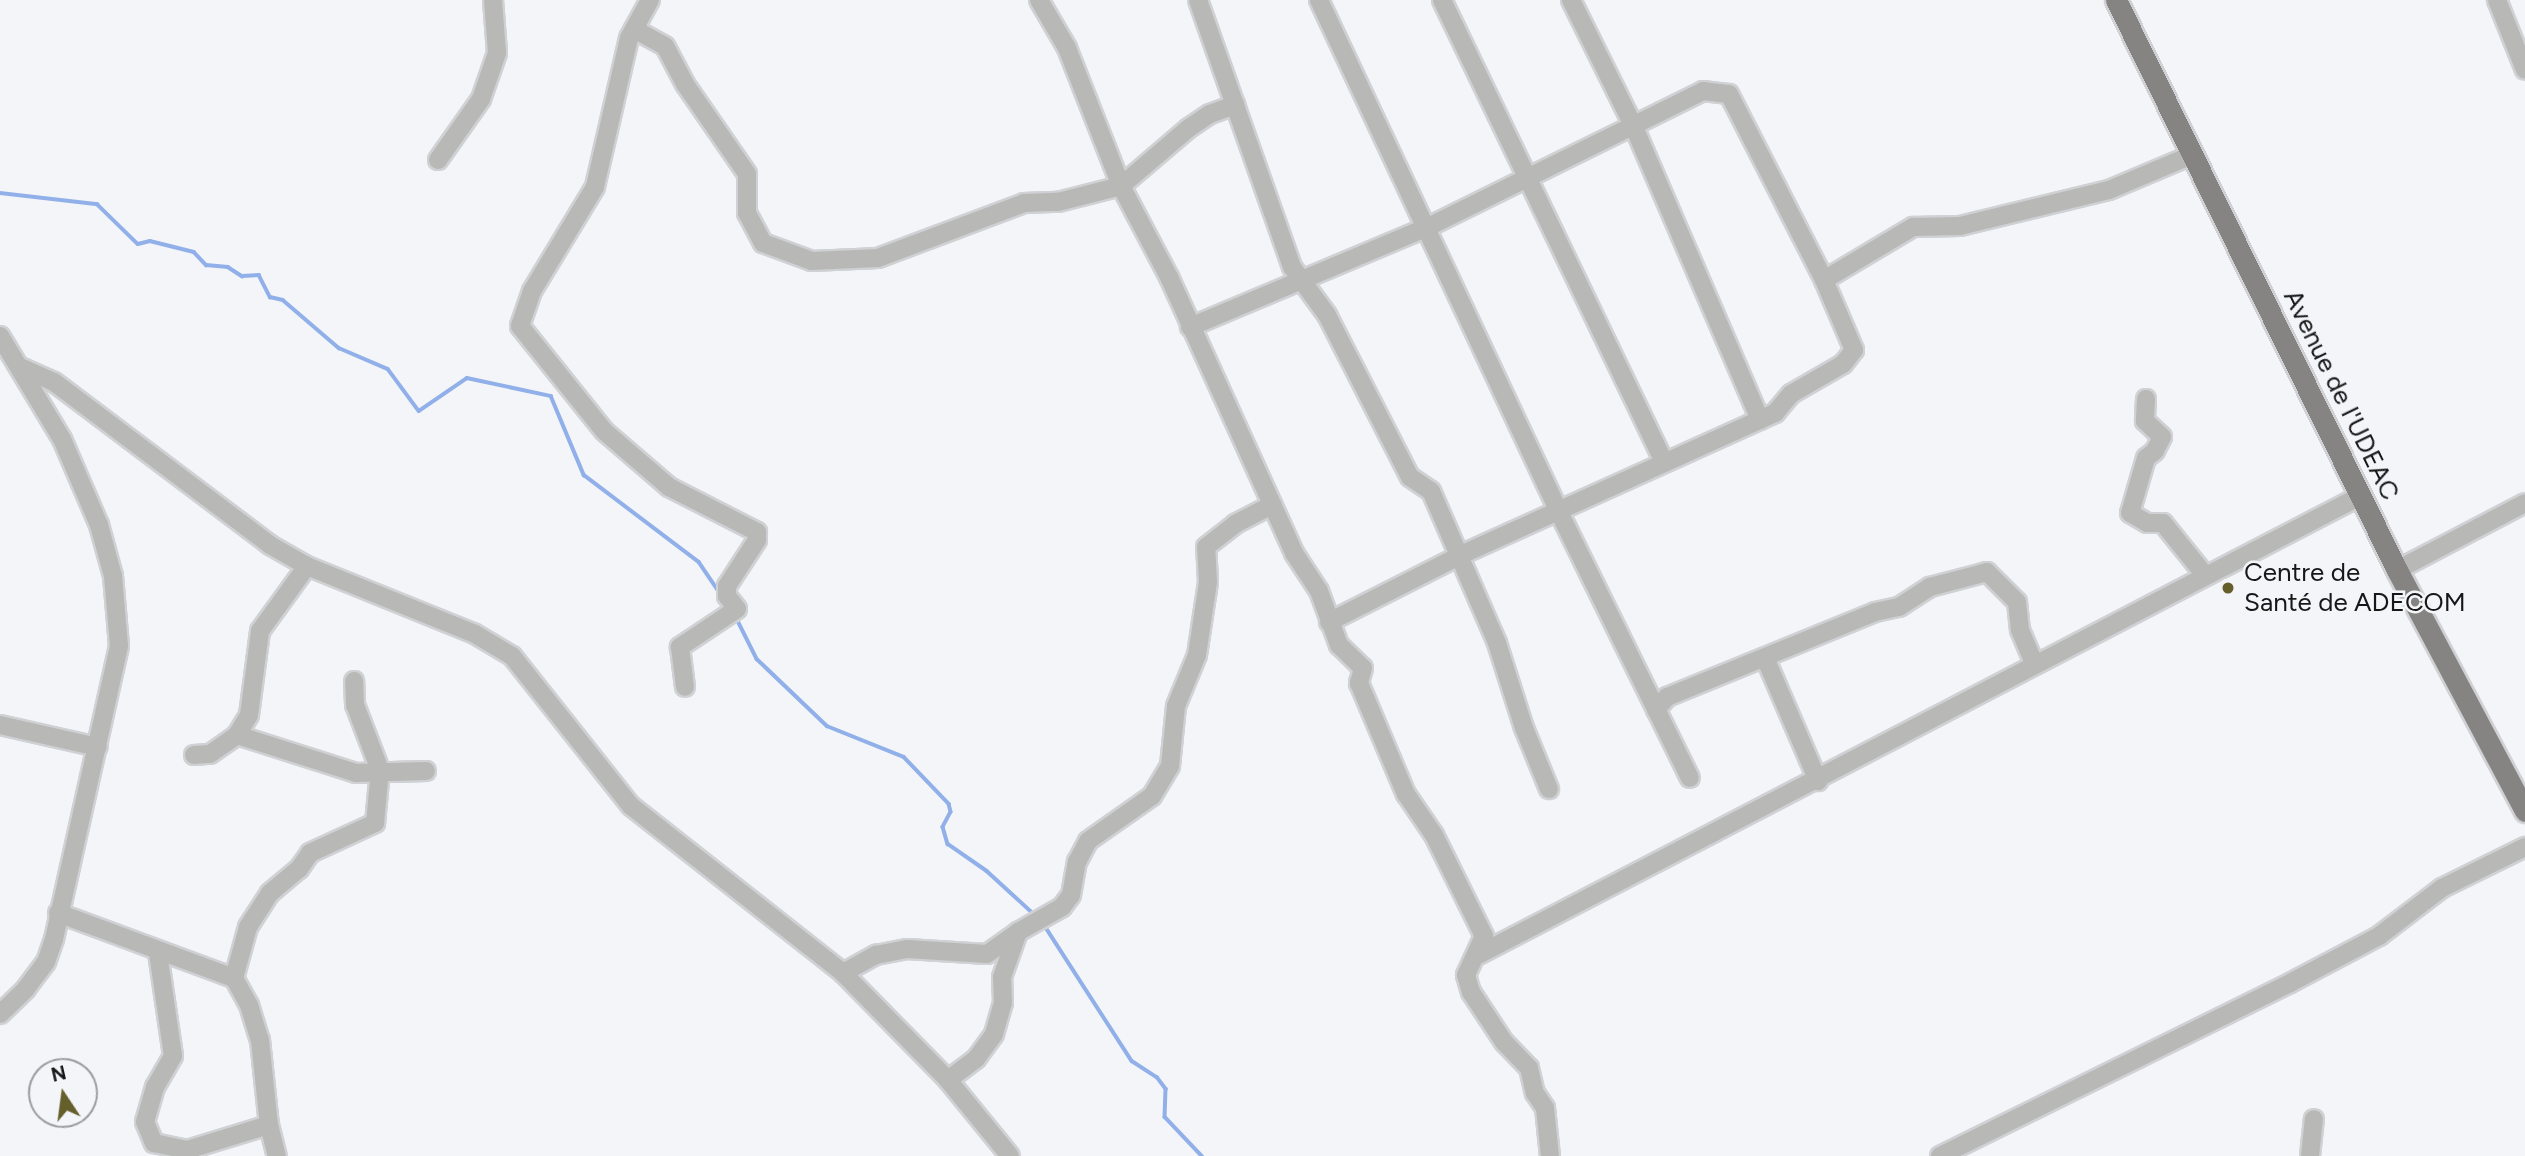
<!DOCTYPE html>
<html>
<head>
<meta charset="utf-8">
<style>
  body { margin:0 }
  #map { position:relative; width:2525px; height:1156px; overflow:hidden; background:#f3f5f8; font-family:Figtree,sans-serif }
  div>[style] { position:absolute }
  .stream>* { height:3.5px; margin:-1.75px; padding:0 1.75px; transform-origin:1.75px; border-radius:1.75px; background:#91b0e9 }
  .roads { filter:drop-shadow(2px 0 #d0d1d4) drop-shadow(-2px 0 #d0d1d4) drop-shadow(0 2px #d0d1d4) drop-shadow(0 -2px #d0d1d4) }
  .minor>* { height:18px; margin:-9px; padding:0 9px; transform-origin:9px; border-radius:9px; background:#b8b8b6 }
  .major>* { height:21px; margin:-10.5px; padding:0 10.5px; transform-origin:10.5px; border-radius:10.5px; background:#858482 }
  .dots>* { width:19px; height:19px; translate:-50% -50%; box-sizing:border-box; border:4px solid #f3f5f8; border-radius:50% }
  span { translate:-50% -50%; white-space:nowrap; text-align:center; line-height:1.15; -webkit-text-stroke:5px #f3f5f8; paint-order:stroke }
  .street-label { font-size:26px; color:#171718 }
  .poi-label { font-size:26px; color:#171718 }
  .left { translate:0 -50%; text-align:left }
  .north { position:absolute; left:28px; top:1058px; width:70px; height:70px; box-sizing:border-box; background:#f3f5f8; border:2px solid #9b9c9e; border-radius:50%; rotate:347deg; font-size:19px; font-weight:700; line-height:28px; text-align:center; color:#171718 }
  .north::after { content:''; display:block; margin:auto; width:24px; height:32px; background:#655f2c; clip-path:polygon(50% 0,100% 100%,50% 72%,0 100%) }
</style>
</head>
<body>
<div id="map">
  <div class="stream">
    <div style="left:0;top:193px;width:98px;rotate:6.5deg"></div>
    <div style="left:97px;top:204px;width:57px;rotate:44.3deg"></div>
    <div style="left:138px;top:244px;width:12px;rotate:-14deg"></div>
    <div style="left:150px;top:241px;width:45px;rotate:14deg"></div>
    <div style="left:194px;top:252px;width:18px;rotate:47deg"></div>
    <div style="left:206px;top:265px;width:22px;rotate:5deg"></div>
    <div style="left:228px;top:267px;width:17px;rotate:33deg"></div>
    <div style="left:242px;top:276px;width:17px;rotate:-3deg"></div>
    <div style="left:259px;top:275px;width:25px;rotate:63deg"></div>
    <div style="left:270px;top:297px;width:13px;rotate:13deg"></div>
    <div style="left:283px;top:300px;width:74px;rotate:40.6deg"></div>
    <div style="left:339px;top:348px;width:53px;rotate:23.2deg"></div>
    <div style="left:388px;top:369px;width:52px;rotate:53.6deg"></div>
    <div style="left:419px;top:411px;width:58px;rotate:-34.5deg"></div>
    <div style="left:467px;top:378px;width:86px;rotate:12.1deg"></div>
    <div style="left:551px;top:396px;width:86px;rotate:67.3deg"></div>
    <div style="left:584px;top:475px;width:144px;rotate:37.1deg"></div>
    <div style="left:699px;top:562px;width:37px;rotate:56deg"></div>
    <div style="left:736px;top:617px;width:47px;rotate:63.4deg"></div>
    <div style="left:757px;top:659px;width:97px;rotate:43.7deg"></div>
    <div style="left:827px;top:726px;width:83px;rotate:21.9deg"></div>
    <div style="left:904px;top:757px;width:65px;rotate:46.2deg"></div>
    <div style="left:949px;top:804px;width:8px;rotate:76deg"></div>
    <div style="left:951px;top:812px;width:17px;rotate:118deg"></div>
    <div style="left:943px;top:827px;width:18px;rotate:74deg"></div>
    <div style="left:948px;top:844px;width:47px;rotate:34.7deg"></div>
    <div style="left:987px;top:871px;width:65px;rotate:42.5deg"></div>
    <div style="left:1043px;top:923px;width:164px;rotate:57.2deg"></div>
    <div style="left:1132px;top:1061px;width:30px;rotate:33deg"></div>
    <div style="left:1157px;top:1077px;width:15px;rotate:53deg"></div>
    <div style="left:1166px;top:1089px;width:28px;rotate:92deg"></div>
    <div style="left:1165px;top:1117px;width:54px;rotate:46.5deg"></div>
  </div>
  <div class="roads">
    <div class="minor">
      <div style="left:650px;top:0;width:43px;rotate:118.9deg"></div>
      <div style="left:629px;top:38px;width:153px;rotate:102.9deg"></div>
      <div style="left:595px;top:187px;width:122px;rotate:121.2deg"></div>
      <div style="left:532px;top:291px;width:37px;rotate:109deg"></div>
      <div style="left:520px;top:326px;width:134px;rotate:51.3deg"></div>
      <div style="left:604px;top:431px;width:86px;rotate:40.7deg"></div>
      <div style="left:669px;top:487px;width:99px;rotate:27.1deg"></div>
      <div style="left:757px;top:532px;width:8px;rotate:90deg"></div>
      <div style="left:757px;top:540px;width:55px;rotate:123.1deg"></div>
      <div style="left:727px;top:586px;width:10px;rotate:90deg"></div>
      <div style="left:727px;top:596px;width:16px;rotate:52deg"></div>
      <div style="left:737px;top:609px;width:69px;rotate:146.3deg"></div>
      <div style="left:680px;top:647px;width:40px;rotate:82.9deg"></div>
      <div style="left:1039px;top:0;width:56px;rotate:59.7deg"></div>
      <div style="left:1067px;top:48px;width:148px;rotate:68.6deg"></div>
      <div style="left:1121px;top:186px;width:103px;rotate:62.2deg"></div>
      <div style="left:1169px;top:277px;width:303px;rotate:65.6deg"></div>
      <div style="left:1294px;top:553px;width:45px;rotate:56.7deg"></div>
      <div style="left:1319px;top:591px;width:58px;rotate:69.7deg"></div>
      <div style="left:1339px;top:645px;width:33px;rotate:44deg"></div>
      <div style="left:1363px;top:668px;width:16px;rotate:105deg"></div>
      <div style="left:1359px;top:683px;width:121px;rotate:67.1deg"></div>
      <div style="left:1406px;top:794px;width:50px;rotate:55.7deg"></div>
      <div style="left:1434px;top:835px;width:113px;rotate:63.7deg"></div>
      <div style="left:1484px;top:936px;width:43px;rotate:114.8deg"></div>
      <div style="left:1466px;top:975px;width:18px;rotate:74deg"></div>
      <div style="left:1471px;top:992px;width:60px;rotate:56.6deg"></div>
      <div style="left:1504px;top:1042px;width:36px;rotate:46deg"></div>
      <div style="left:1529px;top:1068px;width:26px;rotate:77deg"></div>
      <div style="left:1535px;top:1093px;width:18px;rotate:56deg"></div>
      <div style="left:1545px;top:1108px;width:48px;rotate:84.1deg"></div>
      <div style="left:1198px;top:0;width:283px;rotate:70.6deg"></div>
      <div style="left:1292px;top:267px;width:59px;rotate:53.9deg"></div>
      <div style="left:1327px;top:315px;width:182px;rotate:62.9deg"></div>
      <div style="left:1410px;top:477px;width:25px;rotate:34deg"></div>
      <div style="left:1431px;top:491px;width:166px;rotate:66.5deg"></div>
      <div style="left:1497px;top:643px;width:89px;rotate:72.4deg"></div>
      <div style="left:1524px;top:728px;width:66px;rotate:67.7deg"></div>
      <div style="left:1319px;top:0;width:568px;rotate:64.88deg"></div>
      <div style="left:1560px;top:514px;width:294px;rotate:63.8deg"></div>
      <div style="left:1442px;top:0;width:513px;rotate:64.33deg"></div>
      <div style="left:1571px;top:0;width:142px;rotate:63.6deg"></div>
      <div style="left:1634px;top:127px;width:319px;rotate:66.7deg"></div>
      <div style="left:2497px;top:0;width:75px;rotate:68.2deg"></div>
      <div style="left:634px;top:29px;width:35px;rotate:29deg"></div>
      <div style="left:665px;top:46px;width:43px;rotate:62.2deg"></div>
      <div style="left:685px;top:84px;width:109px;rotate:55.4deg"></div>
      <div style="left:747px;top:174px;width:39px;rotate:90deg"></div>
      <div style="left:747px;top:213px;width:34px;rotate:62deg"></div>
      <div style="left:763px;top:243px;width:52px;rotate:20.2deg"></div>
      <div style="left:812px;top:261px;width:66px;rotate:-2.6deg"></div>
      <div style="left:878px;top:258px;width:156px;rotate:-20.6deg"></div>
      <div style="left:1024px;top:203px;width:34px;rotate:-2deg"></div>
      <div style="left:1058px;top:202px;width:65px;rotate:-14.3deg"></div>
      <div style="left:1121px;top:186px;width:89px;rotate:-40.5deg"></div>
      <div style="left:1189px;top:128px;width:25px;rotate:-34deg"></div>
      <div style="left:1210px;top:114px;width:27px;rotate:-20deg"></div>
      <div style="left:438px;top:160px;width:75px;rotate:-54.8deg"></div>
      <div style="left:481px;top:99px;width:49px;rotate:-70.8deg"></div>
      <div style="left:497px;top:53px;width:53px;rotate:-94.3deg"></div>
      <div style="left:1824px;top:280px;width:104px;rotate:-30.8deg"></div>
      <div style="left:1913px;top:227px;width:47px;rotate:-1.2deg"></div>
      <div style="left:1960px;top:226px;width:153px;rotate:-13.6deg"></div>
      <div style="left:2109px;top:190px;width:90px;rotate:-22.9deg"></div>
      <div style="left:1190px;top:327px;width:258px;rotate:-22.8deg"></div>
      <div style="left:1428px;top:227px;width:307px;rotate:-26.3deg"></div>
      <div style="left:1703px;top:91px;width:26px;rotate:7deg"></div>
      <div style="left:1729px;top:94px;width:209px;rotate:62.9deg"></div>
      <div style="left:1824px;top:280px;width:76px;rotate:66.8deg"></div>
      <div style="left:1854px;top:350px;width:18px;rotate:128deg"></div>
      <div style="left:1843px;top:364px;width:60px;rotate:150deg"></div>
      <div style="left:1791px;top:394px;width:25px;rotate:130deg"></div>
      <div style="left:1775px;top:413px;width:345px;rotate:155.7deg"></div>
      <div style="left:1461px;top:555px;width:148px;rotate:153.1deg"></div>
      <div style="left:0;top:336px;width:120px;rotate:59deg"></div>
      <div style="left:62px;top:439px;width:94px;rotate:66.7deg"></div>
      <div style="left:99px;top:525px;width:53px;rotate:74.6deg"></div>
      <div style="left:113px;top:576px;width:70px;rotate:85.1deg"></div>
      <div style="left:119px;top:646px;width:300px;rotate:102.5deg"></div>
      <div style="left:54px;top:939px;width:24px;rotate:109deg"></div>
      <div style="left:46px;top:962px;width:34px;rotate:127deg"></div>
      <div style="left:26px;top:989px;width:36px;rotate:136deg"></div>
      <div style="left:20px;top:367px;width:37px;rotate:24deg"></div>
      <div style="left:54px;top:382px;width:271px;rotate:37deg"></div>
      <div style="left:270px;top:545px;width:43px;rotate:29.6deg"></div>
      <div style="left:307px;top:566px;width:181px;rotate:22deg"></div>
      <div style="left:475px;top:634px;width:43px;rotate:30.7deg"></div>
      <div style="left:512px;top:656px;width:191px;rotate:51.6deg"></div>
      <div style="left:631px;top:806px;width:270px;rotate:38.2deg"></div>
      <div style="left:843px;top:973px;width:150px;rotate:45.5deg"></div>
      <div style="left:948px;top:1080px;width:98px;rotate:50.8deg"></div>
      <div style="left:2146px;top:399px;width:22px;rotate:93deg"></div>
      <div style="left:2145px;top:421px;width:23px;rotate:43deg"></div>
      <div style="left:2162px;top:437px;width:16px;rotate:117deg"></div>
      <div style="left:2155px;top:451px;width:11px;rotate:142deg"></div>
      <div style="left:2146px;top:458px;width:57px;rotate:106.2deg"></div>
      <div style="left:2130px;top:513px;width:20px;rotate:30deg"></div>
      <div style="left:2147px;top:523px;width:16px"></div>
      <div style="left:2163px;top:523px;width:65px;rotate:51.2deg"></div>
      <div style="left:2397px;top:570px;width:144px;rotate:-27.6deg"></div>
      <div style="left:1766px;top:660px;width:132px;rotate:66.7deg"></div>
      <div style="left:1656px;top:710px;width:17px;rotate:-50deg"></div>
      <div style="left:1667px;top:697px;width:225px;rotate:-22.2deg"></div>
      <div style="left:1875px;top:612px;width:25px;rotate:-12deg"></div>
      <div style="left:1899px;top:607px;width:37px;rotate:-33deg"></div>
      <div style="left:1930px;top:587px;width:59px;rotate:-14.7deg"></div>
      <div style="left:1987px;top:572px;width:42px;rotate:45deg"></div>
      <div style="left:2017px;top:602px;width:28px;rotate:84deg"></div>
      <div style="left:2020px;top:630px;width:36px;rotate:67deg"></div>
      <div style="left:0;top:725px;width:100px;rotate:12.7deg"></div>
      <div style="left:237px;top:735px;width:125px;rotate:17.7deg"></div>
      <div style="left:356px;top:773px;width:70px;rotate:-1.6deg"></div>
      <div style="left:194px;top:755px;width:16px;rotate:-4deg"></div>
      <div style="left:210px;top:754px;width:33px;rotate:-35deg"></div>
      <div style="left:237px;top:735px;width:23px;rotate:-59deg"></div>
      <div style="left:249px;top:715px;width:85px;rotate:-82.5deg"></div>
      <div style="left:260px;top:631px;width:80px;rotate:-54.1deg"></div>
      <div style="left:58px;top:913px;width:188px;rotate:20.3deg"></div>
      <div style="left:234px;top:978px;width:31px;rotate:61deg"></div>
      <div style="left:249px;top:1005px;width:37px;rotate:73deg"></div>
      <div style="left:260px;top:1040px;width:85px;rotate:84deg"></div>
      <div style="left:269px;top:1125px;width:32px;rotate:76deg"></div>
      <div style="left:158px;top:953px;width:104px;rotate:81.7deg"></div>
      <div style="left:173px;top:1056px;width:36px;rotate:120deg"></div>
      <div style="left:155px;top:1087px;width:36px;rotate:106deg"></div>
      <div style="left:145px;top:1122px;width:23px;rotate:67deg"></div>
      <div style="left:154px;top:1143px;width:34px;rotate:12deg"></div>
      <div style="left:187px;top:1150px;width:86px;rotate:-17deg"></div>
      <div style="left:1478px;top:955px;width:994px;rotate:-27.49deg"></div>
      <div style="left:843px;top:973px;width:38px;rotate:-29deg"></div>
      <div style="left:876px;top:955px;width:32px;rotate:-11deg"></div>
      <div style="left:907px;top:949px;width:80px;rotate:3.6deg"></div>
      <div style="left:987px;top:954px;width:38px;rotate:-35deg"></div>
      <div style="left:234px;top:978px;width:53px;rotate:-74.6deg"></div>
      <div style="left:248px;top:927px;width:40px;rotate:-57.1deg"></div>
      <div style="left:270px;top:893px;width:38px;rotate:-40deg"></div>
      <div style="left:299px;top:869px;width:19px;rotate:-55deg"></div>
      <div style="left:310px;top:853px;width:72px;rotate:-24.8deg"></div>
      <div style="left:375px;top:823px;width:53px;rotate:-84.6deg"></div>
      <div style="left:380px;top:770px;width:70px;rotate:-111deg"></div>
      <div style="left:355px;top:705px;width:24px;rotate:-92deg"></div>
      <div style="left:948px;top:1080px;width:35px;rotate:-37deg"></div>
      <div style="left:976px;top:1059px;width:31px;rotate:-54deg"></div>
      <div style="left:994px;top:1034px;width:32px;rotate:-74deg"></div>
      <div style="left:1003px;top:1003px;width:26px;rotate:-92deg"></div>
      <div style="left:1002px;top:977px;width:48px;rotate:-70.4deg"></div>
      <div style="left:1018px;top:932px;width:51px;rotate:-29.6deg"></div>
      <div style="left:1062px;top:907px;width:15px;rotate:-53deg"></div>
      <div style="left:1071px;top:895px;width:34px;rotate:-80deg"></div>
      <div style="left:1077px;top:862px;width:24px;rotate:-62deg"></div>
      <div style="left:1088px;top:841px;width:78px;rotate:-35.1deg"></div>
      <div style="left:1152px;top:796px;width:35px;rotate:-59deg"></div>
      <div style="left:1170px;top:766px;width:60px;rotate:-84.3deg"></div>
      <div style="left:1176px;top:706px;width:55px;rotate:-67.6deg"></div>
      <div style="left:1197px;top:655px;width:74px;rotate:-81.4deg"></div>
      <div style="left:1208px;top:582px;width:35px;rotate:-93deg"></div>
      <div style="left:1206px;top:547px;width:37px;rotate:-38deg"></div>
      <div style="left:1235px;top:524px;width:42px;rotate:-27.2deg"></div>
      <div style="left:1940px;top:1156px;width:390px;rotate:-26.3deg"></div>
      <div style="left:2290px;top:983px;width:101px;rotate:-27.8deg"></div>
      <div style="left:2379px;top:936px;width:79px;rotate:-37.3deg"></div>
      <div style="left:2442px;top:888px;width:93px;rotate:-26.3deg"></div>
      <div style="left:2310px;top:1156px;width:37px;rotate:-84deg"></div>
    </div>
    <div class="major">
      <div style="left:2116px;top:0;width:636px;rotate:63.76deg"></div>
      <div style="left:2397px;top:570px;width:273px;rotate:62deg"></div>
    </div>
  </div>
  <div class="dots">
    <div style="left:2228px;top:588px;background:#655f2c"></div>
  </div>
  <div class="street-label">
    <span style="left:2341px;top:395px;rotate:64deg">Avenue de I'UDEAC</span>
  </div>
  <div class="poi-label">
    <span class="left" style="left:2244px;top:588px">Centre de<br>Santé de ADECOM</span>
  </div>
  <div class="north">N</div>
</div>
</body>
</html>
